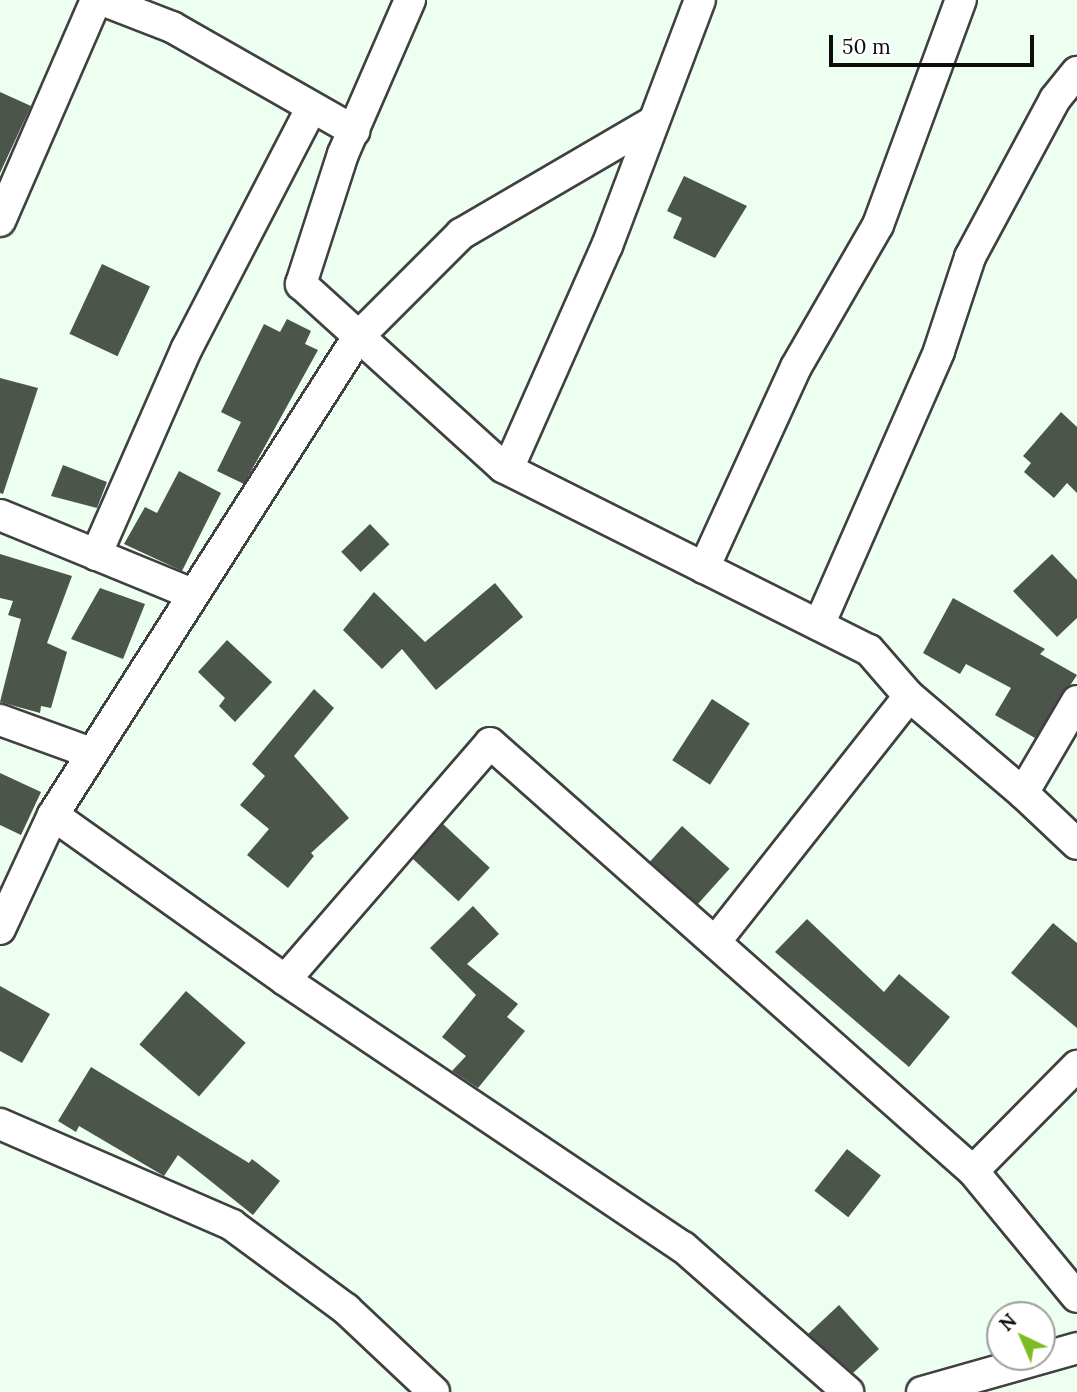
<!DOCTYPE html>
<html>
<head>
<meta charset="utf-8">
<style>
  body { margin:0 }
  #map { position:relative; width:1077px; height:1392px; overflow:hidden; background:#edfff1; font-family:Lora,serif }
  div>[style] { position:absolute }
  .building>* { inset:0; background:#4b5549; transform-origin:0 0 }
  .roads { filter:drop-shadow(2px 0 #404040) drop-shadow(-2px 0 #404040) drop-shadow(0 2px #404040) drop-shadow(0 -2px #404040) }
  .street>* { height:30px; margin:-15px; padding:0 15px; transform-origin:15px; border-radius:15px; background:#fff }
  span { translate:-50% -50%; white-space:nowrap; text-align:center; line-height:1.15; -webkit-text-stroke:7px #fff; paint-order:stroke }
  .north { position:absolute; left:986px; top:1301px; width:70px; height:70px; box-sizing:border-box; background:#fff; border:2px solid #9e9e9e; border-radius:50%; rotate:316deg; font-size:19px; font-weight:700; line-height:28px; text-align:center; color:#0d0d0d }
  .north::after { content:''; display:block; margin:auto; width:24px; height:32px; background:#7ebc25; clip-path:polygon(50% 0,100% 100%,50% 72%,0 100%) }
  .scale { position:absolute; left:829px; top:35px; width:205px; height:32px; box-sizing:border-box; border:4px solid #0d0d0d; border-top:0; padding-left:9px; font-size:21px; line-height:24px; white-space:nowrap; color:#0d0d0d; -webkit-text-stroke:5px #fff; paint-order:stroke }
</style>
</head>
<body>
<div id="map">
  <div class="building">
    <div style="clip-path:polygon(0 92px,31px 106px,0 173px)"></div>
    <div style="clip-path:polygon(684px 176px,747px 206px,715px 258px,673px 238px,682px 218px,667px 211px)"></div>
    <div style="left:102px;top:264px;width:53px;height:77px;rotate:25deg"></div>
    <div style="clip-path:polygon(287px 319px,311px 331px,305px 344px,318px 350px,244px 484px,217px 471px,241px 422px,221px 412px,264px 324px,280px 332px)"></div>
    <div style="clip-path:polygon(0 378px,38px 388px,3px 494px,0 493px)"></div>
    <div style="clip-path:polygon(1061px 412px,1077px 427px,1077px 493px,1067px 483px,1054px 498px,1024px 472px,1031px 463px,1023px 456px)"></div>
    <div style="clip-path:polygon(63px 465px,107px 482px,97px 508px,51px 496px)"></div>
    <div style="clip-path:polygon(179px 471px,221px 493px,182px 571px,124px 544px,145px 507px,157px 513px)"></div>
    <div style="left:370px;top:524px;width:28px;height:40px;rotate:46deg"></div>
    <div style="clip-path:polygon(0 554px,72px 576px,47px 643px,67px 652px,51px 708px,41px 706px,40px 713px,0 702px,21px 619px,8px 615px,13px 601px,0 598px)"></div>
    <div style="clip-path:polygon(1052px 554px,1077px 580px,1077px 618px,1057px 637px,1013px 591px)"></div>
    <div style="clip-path:polygon(495px 583px,523px 617px,436px 690px,402px 649px,382px 669px,343px 630px,374px 592px,425px 642px)"></div>
    <div style="clip-path:polygon(100px 588px,145px 604px,123px 659px,71px 639px)"></div>
    <div style="clip-path:polygon(953px 598px,1045px 649px,1040px 654px,1077px 675px,1035px 738px,995px 715px,1011px 688px,966px 664px,960px 674px,923px 653px)"></div>
    <div style="clip-path:polygon(227px 640px,272px 682px,235px 722px,219px 706px,225px 698px,198px 672px)"></div>
    <div style="clip-path:polygon(314px 689px,334px 708px,294px 756px,349px 818px,311px 853px,314px 856px,288px 888px,247px 855px,269px 829px,240px 805px,265px 776px,252px 764px)"></div>
    <div style="left:712px;top:699px;width:45px;height:73px;rotate:33deg"></div>
    <div style="clip-path:polygon(0 773px,41px 792px,21px 835px,0 825px)"></div>
    <div style="left:443px;top:824px;width:64px;height:46px;rotate:43deg"></div>
    <div style="left:682px;top:826px;width:64px;height:48px;rotate:42deg"></div>
    <div style="clip-path:polygon(473px 906px,499px 934px,467px 964px,518px 1004px,507px 1017px,525px 1031px,478px 1088px,452px 1071px,466px 1056px,442px 1037px,476px 995px,430px 948px)"></div>
    <div style="clip-path:polygon(807px 919px,884px 992px,899px 974px,950px 1017px,909px 1067px,775px 952px)"></div>
    <div style="clip-path:polygon(1053px 923px,1077px 943px,1077px 1028px,1011px 973px)"></div>
    <div style="clip-path:polygon(0 986px,50px 1014px,22px 1063px,0 1051px)"></div>
    <div style="left:186px;top:991px;width:79px;height:71px;rotate:41deg"></div>
    <div style="clip-path:polygon(91px 1067px,249px 1163px,252px 1159px,280px 1181px,253px 1215px,178px 1155px,164px 1176px,79px 1126px,76px 1132px,58px 1121px)"></div>
    <div style="left:847px;top:1149px;width:43px;height:53px;rotate:38deg"></div>
    <div style="clip-path:polygon(839px 1305px,879px 1349px,853px 1373px,808px 1334px)"></div>
  </div>
  <div class="roads">
    <div class="street">
      <div style="left:102px;top:0;width:75px;rotate:21.1deg"></div>
      <div style="left:172px;top:27px;width:210px;rotate:29.7deg"></div>
      <div style="left:410px;top:0;width:168px;rotate:113.5deg"></div>
      <div style="left:343px;top:154px;width:137px;rotate:107.9deg"></div>
      <div style="left:301px;top:284px;width:273px;rotate:42.2deg"></div>
      <div style="left:503px;top:467px;width:409px;rotate:26.6deg"></div>
      <div style="left:869px;top:650px;width:61px;rotate:49deg"></div>
      <div style="left:909px;top:696px;width:150px;rotate:40.4deg"></div>
      <div style="left:0;top:221px;width:241px;rotate:-66.5deg"></div>
      <div style="left:508px;top:469px;width:244px;rotate:-66.1deg"></div>
      <div style="left:607px;top:246px;width:263px;rotate:-69.3deg"></div>
      <div style="left:0;top:515px;width:205px;rotate:22.3deg"></div>
      <div style="left:96px;top:555px;width:226px;rotate:-66.3deg"></div>
      <div style="left:187px;top:348px;width:269px;rotate:-62.6deg"></div>
      <div style="left:704px;top:568px;width:221px;rotate:-65.4deg"></div>
      <div style="left:796px;top:367px;width:164px;rotate:-60deg"></div>
      <div style="left:878px;top:225px;width:240px;rotate:-69.8deg"></div>
      <div style="left:819px;top:625px;width:299px;rotate:-66.3deg"></div>
      <div style="left:939px;top:351px;width:99px;rotate:-71.7deg"></div>
      <div style="left:970px;top:257px;width:179px;rotate:-61.7deg"></div>
      <div style="left:1055px;top:99px;width:35px;rotate:-51deg"></div>
      <div style="left:1077px;top:701px;width:107px;rotate:120.4deg"></div>
      <div style="left:1023px;top:793px;width:74px;rotate:43.4deg"></div>
      <div style="left:0;top:720px;width:97px;rotate:19.9deg"></div>
      <div style="left:53px;top:815px;width:285px;rotate:35.4deg"></div>
      <div style="left:285px;top:980px;width:313px;rotate:-49.1deg"></div>
      <div style="left:490px;top:743px;width:645px;rotate:41.55deg"></div>
      <div style="left:973px;top:1171px;width:163px;rotate:50.5deg"></div>
      <div style="left:0;top:929px;width:126px;rotate:-65.1deg"></div>
      <div style="left:53px;top:815px;width:567px;rotate:-57.46deg"></div>
      <div style="left:358px;top:337px;width:146px;rotate:-45deg"></div>
      <div style="left:461px;top:234px;width:222px;rotate:-30.3deg"></div>
      <div style="left:715px;top:942px;width:313px;rotate:-51.7deg"></div>
      <div style="left:285px;top:980px;width:479px;rotate:33.9deg"></div>
      <div style="left:683px;top:1247px;width:220px;rotate:41.3deg"></div>
      <div style="left:0;top:1124px;width:253px;rotate:23.5deg"></div>
      <div style="left:232px;top:1225px;width:142px;rotate:36.4deg"></div>
      <div style="left:346px;top:1309px;width:121px;rotate:43.3deg"></div>
      <div style="left:973px;top:1171px;width:148px;rotate:-45.3deg"></div>
      <div style="left:922px;top:1392px;width:161px;rotate:-15.8deg"></div>
    </div>
  </div>
  <div class="north">N</div>
  <div class="scale">50 m</div>
</div>
</body>
</html>
